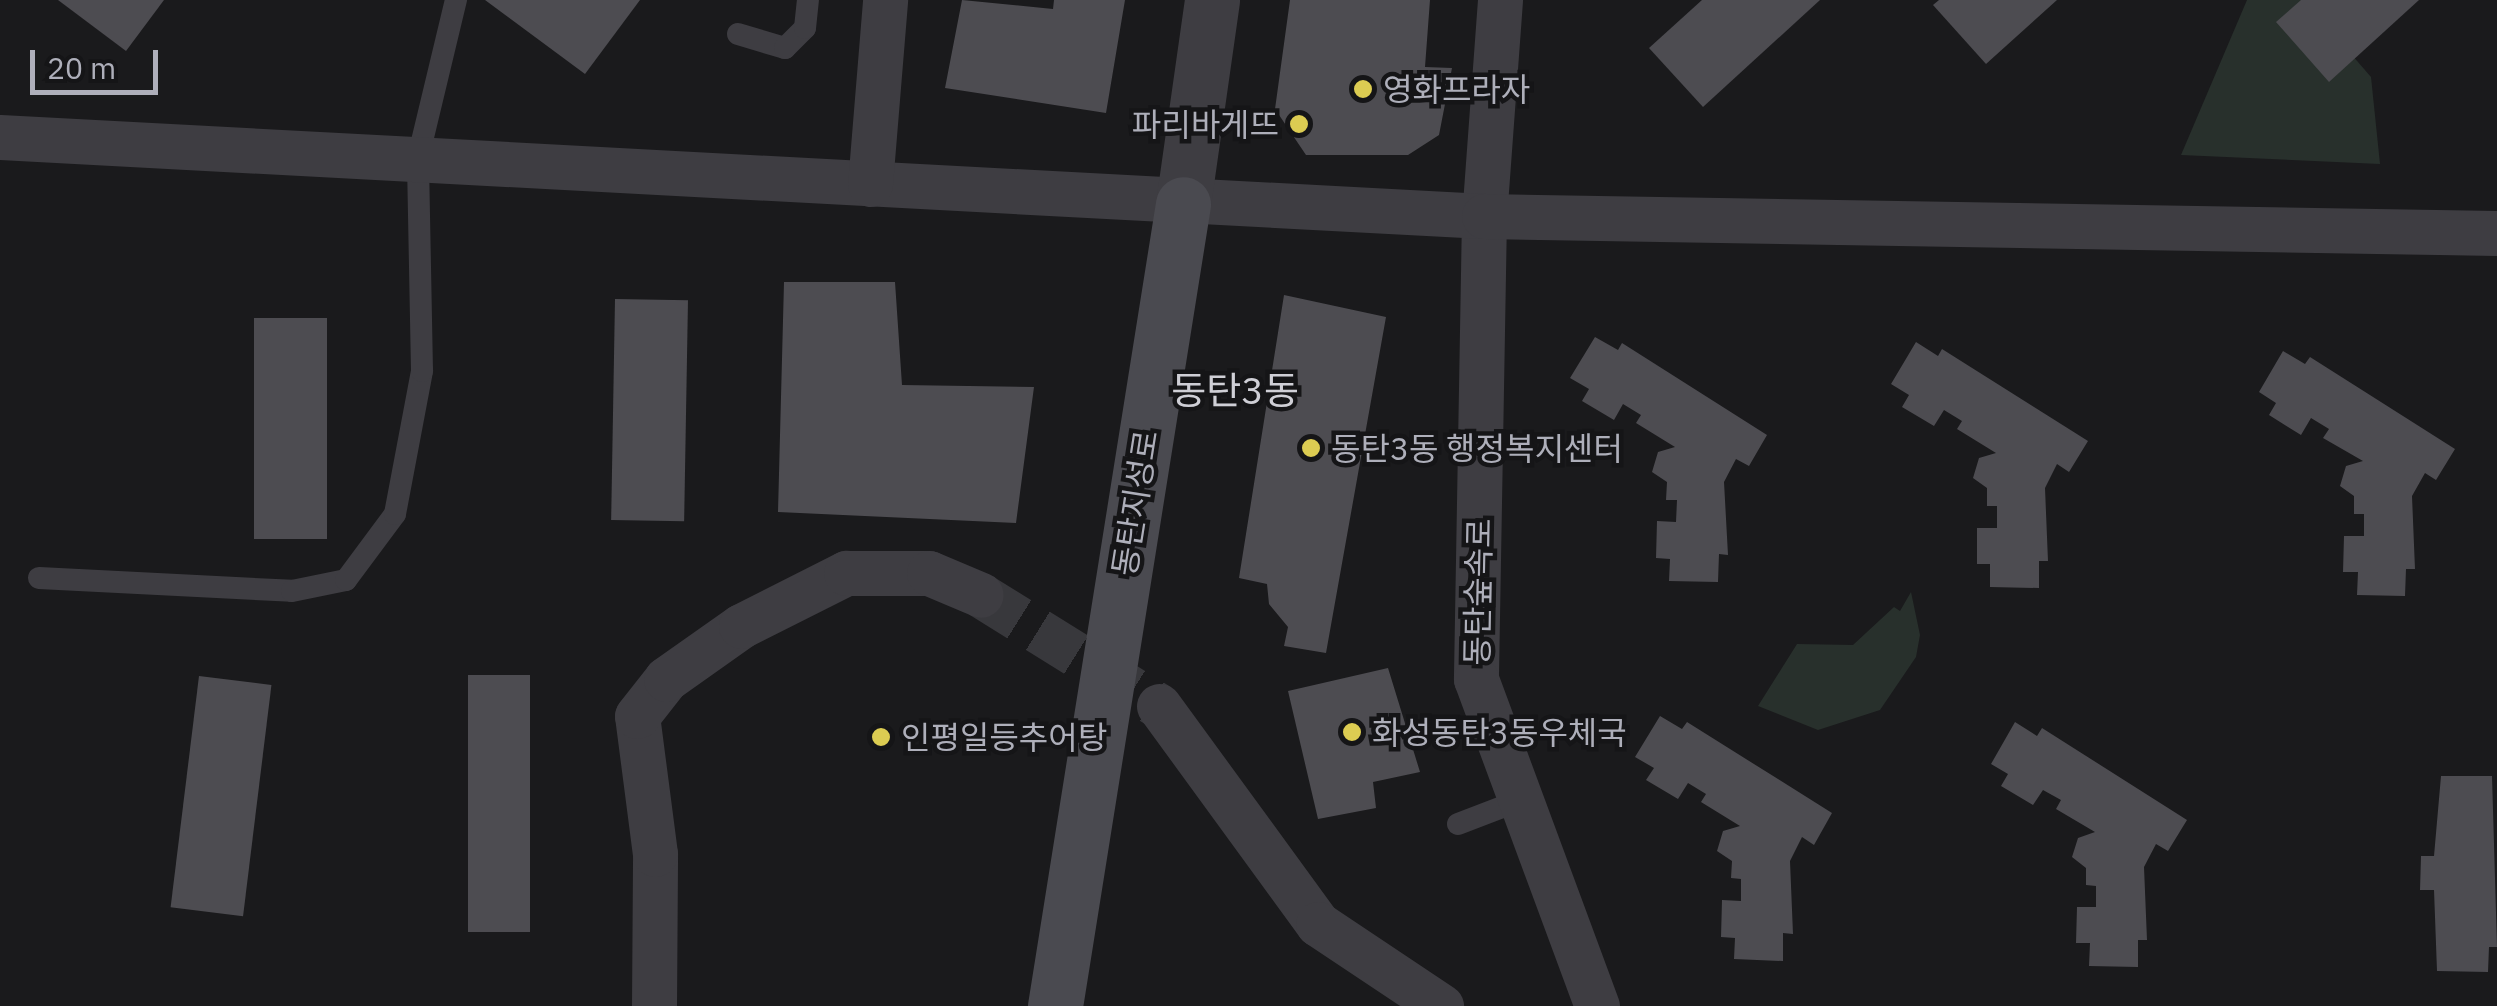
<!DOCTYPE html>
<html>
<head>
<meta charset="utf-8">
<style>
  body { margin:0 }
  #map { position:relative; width:2497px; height:1006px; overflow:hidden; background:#1a1a1c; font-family:"IBM Plex Sans","Noto Sans KR",sans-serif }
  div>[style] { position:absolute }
  .green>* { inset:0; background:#28302c }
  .building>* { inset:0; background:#4d4c51; transform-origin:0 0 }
  .minor-tunnel>* { height:45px; margin-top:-22.5px; transform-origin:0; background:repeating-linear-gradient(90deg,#38383c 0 45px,transparent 0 67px) }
  .service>* { height:22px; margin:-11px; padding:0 11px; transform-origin:11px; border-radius:11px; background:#3e3d42 }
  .minor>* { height:45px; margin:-22.5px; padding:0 22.5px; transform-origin:22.5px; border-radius:22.5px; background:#3e3d42 }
  .tertiary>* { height:55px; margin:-27.5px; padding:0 27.5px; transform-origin:27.5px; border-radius:27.5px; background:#3e3d42 }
  .secondary>* { height:55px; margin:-27.5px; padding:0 27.5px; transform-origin:27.5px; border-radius:27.5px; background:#4a4a50 }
  .dots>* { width:28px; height:28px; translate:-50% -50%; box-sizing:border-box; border:5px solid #151517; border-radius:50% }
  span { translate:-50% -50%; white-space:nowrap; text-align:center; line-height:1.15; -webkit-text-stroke:9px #151517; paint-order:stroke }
  .poi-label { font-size:32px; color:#aeafba }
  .left { translate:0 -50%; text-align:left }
  .right { translate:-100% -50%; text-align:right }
  .street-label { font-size:32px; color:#aeafba }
  .quarter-label { font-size:38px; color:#cfcfd6 }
  .scale { position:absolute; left:30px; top:50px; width:128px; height:45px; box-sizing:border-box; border:5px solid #aeafba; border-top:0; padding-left:12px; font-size:30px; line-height:35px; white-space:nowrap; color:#aeafba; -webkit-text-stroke:8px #151517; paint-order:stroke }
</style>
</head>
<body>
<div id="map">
  <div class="green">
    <div style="clip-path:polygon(2247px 0,2304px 0,2371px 77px,2380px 164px,2181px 155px)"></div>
    <div style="clip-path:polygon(1911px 592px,1920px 635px,1916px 657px,1880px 710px,1818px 730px,1758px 706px,1797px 644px,1853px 645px,1894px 607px,1900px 611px)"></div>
  </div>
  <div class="building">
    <div style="clip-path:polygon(58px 0,164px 0,126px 51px)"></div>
    <div style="clip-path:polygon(485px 0,640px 0,585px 74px)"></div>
    <div style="clip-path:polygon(962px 0,1053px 9px,1054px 0,1125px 0,1106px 113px,945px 88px)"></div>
    <div style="clip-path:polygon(1290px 0,1430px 0,1425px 67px,1452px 68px,1439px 135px,1408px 155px,1306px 155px,1275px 109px)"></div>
    <div style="clip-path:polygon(1702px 0,1820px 0,1703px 107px,1649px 48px)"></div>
    <div style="clip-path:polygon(1939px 0,2057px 0,1986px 64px,1933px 5px)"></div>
    <div style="clip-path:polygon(2301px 0,2419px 0,2329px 82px,2276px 22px)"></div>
    <div style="clip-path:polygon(784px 282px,895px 282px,902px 385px,1034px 387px,1016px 523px,778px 512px)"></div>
    <div style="clip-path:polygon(1284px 295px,1386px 317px,1326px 653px,1284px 646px,1288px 627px,1269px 604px,1267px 584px,1239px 578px)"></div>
    <div style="left:615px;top:299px;width:73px;height:221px;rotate:1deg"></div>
    <div style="left:254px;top:318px;width:73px;height:221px"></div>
    <div style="clip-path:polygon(1595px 337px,1618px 350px,1622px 343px,1767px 435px,1749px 466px,1736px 459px,1724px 482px,1728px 555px,1719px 554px,1718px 582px,1669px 581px,1670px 559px,1656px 558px,1657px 521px,1676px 522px,1677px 500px,1666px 500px,1667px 482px,1652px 472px,1658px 452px,1675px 447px,1636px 423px,1641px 415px,1623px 404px,1614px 420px,1582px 401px,1589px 389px,1570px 378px)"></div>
    <div style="clip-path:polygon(1916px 342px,1938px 356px,1942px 349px,2088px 441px,2069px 472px,2057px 464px,2045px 488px,2048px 561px,2039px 561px,2039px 588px,1990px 587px,1990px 564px,1977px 564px,1977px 528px,1997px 528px,1997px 506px,1987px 506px,1987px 488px,1973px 478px,1979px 458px,1996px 453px,1957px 429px,1962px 421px,1944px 410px,1934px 426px,1902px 407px,1909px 395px,1891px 384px)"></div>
    <div style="clip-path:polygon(2283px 351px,2305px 364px,2310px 357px,2455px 449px,2436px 480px,2425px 473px,2412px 496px,2415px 569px,2406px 569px,2405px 596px,2357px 595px,2358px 572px,2343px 572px,2344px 536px,2364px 536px,2364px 514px,2354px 514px,2354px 496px,2340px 486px,2346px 466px,2363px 461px,2323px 438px,2329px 429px,2311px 418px,2301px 435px,2269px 415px,2276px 403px,2259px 392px)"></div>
    <div style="clip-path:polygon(1388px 668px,1420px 772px,1373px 782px,1376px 808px,1318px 819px,1288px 691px)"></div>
    <div style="left:530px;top:675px;width:257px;height:62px;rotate:90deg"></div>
    <div style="left:199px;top:676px;width:73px;height:233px;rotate:7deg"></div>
    <div style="clip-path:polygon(1660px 716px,1682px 729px,1687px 722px,1832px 813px,1814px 845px,1802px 837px,1790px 861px,1793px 934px,1783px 933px,1783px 961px,1734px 959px,1735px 938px,1721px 937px,1722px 900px,1741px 901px,1741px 879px,1731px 878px,1732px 861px,1717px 851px,1723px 831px,1740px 826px,1701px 802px,1706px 794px,1688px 783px,1678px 799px,1646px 780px,1654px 768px,1635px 757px)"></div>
    <div style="clip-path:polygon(2015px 722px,2037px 736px,2042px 728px,2187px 820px,2168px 851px,2156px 844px,2144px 867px,2147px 940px,2138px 940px,2138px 967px,2089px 966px,2090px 943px,2076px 943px,2077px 907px,2096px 907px,2096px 886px,2086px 885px,2086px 868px,2072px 857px,2078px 838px,2095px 832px,2056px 809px,2061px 800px,2043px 790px,2033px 805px,2001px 786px,2008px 774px,1991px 764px)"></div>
    <div style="clip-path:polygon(2441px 776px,2492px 776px,2497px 947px,2489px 947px,2488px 972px,2437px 971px,2434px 890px,2420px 890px,2421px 856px,2434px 856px)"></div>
  </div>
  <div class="minor-tunnel">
    <div style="left:981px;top:595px;width:210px;rotate:31.9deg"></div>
  </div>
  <div class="service">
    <div style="left:738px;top:34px;width:49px;rotate:16.6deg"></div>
    <div style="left:785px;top:48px;width:28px;rotate:-45deg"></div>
    <div style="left:805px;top:28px;width:28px;rotate:-84deg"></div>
    <div style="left:39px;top:578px;width:253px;rotate:2.9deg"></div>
    <div style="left:292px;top:591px;width:55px;rotate:-11.5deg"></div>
    <div style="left:346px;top:580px;width:82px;rotate:-53.4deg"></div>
    <div style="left:395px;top:514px;width:146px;rotate:-79.3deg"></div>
    <div style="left:422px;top:371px;width:213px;rotate:-91.1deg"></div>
    <div style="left:418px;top:158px;width:163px;rotate:-76.5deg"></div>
    <div style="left:1458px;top:824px;width:67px;rotate:-20.9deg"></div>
  </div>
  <div class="minor">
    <div style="left:1500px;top:0;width:217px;rotate:94.2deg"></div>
    <div style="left:1484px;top:216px;width:463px;rotate:91deg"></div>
    <div style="left:1476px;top:679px;width:349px;rotate:69.7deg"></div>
    <div style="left:0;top:137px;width:1486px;rotate:3.05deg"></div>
    <div style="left:1484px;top:216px;width:1013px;rotate:0.96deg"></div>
    <div style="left:870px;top:184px;width:185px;rotate:-85.3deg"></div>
    <div style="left:1159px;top:706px;width:270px;rotate:53.9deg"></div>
    <div style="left:1318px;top:924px;width:148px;rotate:33.7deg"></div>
    <div style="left:654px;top:1006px;width:152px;rotate:-89.6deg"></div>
    <div style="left:655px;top:854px;width:139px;rotate:-97.4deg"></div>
    <div style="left:637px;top:716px;width:47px;rotate:-51.9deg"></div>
    <div style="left:666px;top:679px;width:92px;rotate:-35.2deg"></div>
    <div style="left:741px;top:626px;width:118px;rotate:-26.8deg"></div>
    <div style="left:846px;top:573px;width:83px"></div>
    <div style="left:929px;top:573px;width:56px;rotate:22.9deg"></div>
  </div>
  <div class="tertiary">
    <div style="left:1183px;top:204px;width:206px;rotate:-81.9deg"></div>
  </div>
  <div class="secondary">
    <div style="left:1055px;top:1006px;width:812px;rotate:-80.93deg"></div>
  </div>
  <div class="dots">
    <div style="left:1363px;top:89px;background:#dccc52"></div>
    <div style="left:1299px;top:124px;background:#dccc52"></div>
    <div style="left:1311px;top:448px;background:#dccc52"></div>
    <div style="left:1352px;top:732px;background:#dccc52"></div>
    <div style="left:881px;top:737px;background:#dccc52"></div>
  </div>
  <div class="poi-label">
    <span class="left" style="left:1383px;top:89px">영화프라자</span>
    <span class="right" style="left:1279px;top:124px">파리바게뜨</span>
    <span class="left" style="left:1331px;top:448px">동탄3동 행정복지센터</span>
    <span class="left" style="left:1372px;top:732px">화성동탄3동우체국</span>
    <span class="left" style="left:901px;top:737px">인평일등추어탕</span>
  </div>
  <div class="street-label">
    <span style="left:1135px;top:503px;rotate:-81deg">동탄지성로</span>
    <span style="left:1478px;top:592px;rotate:-89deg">동탄숲속로</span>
  </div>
  <div class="quarter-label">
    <span style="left:1235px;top:390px">동탄3동</span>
  </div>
  <div class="scale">20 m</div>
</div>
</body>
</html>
